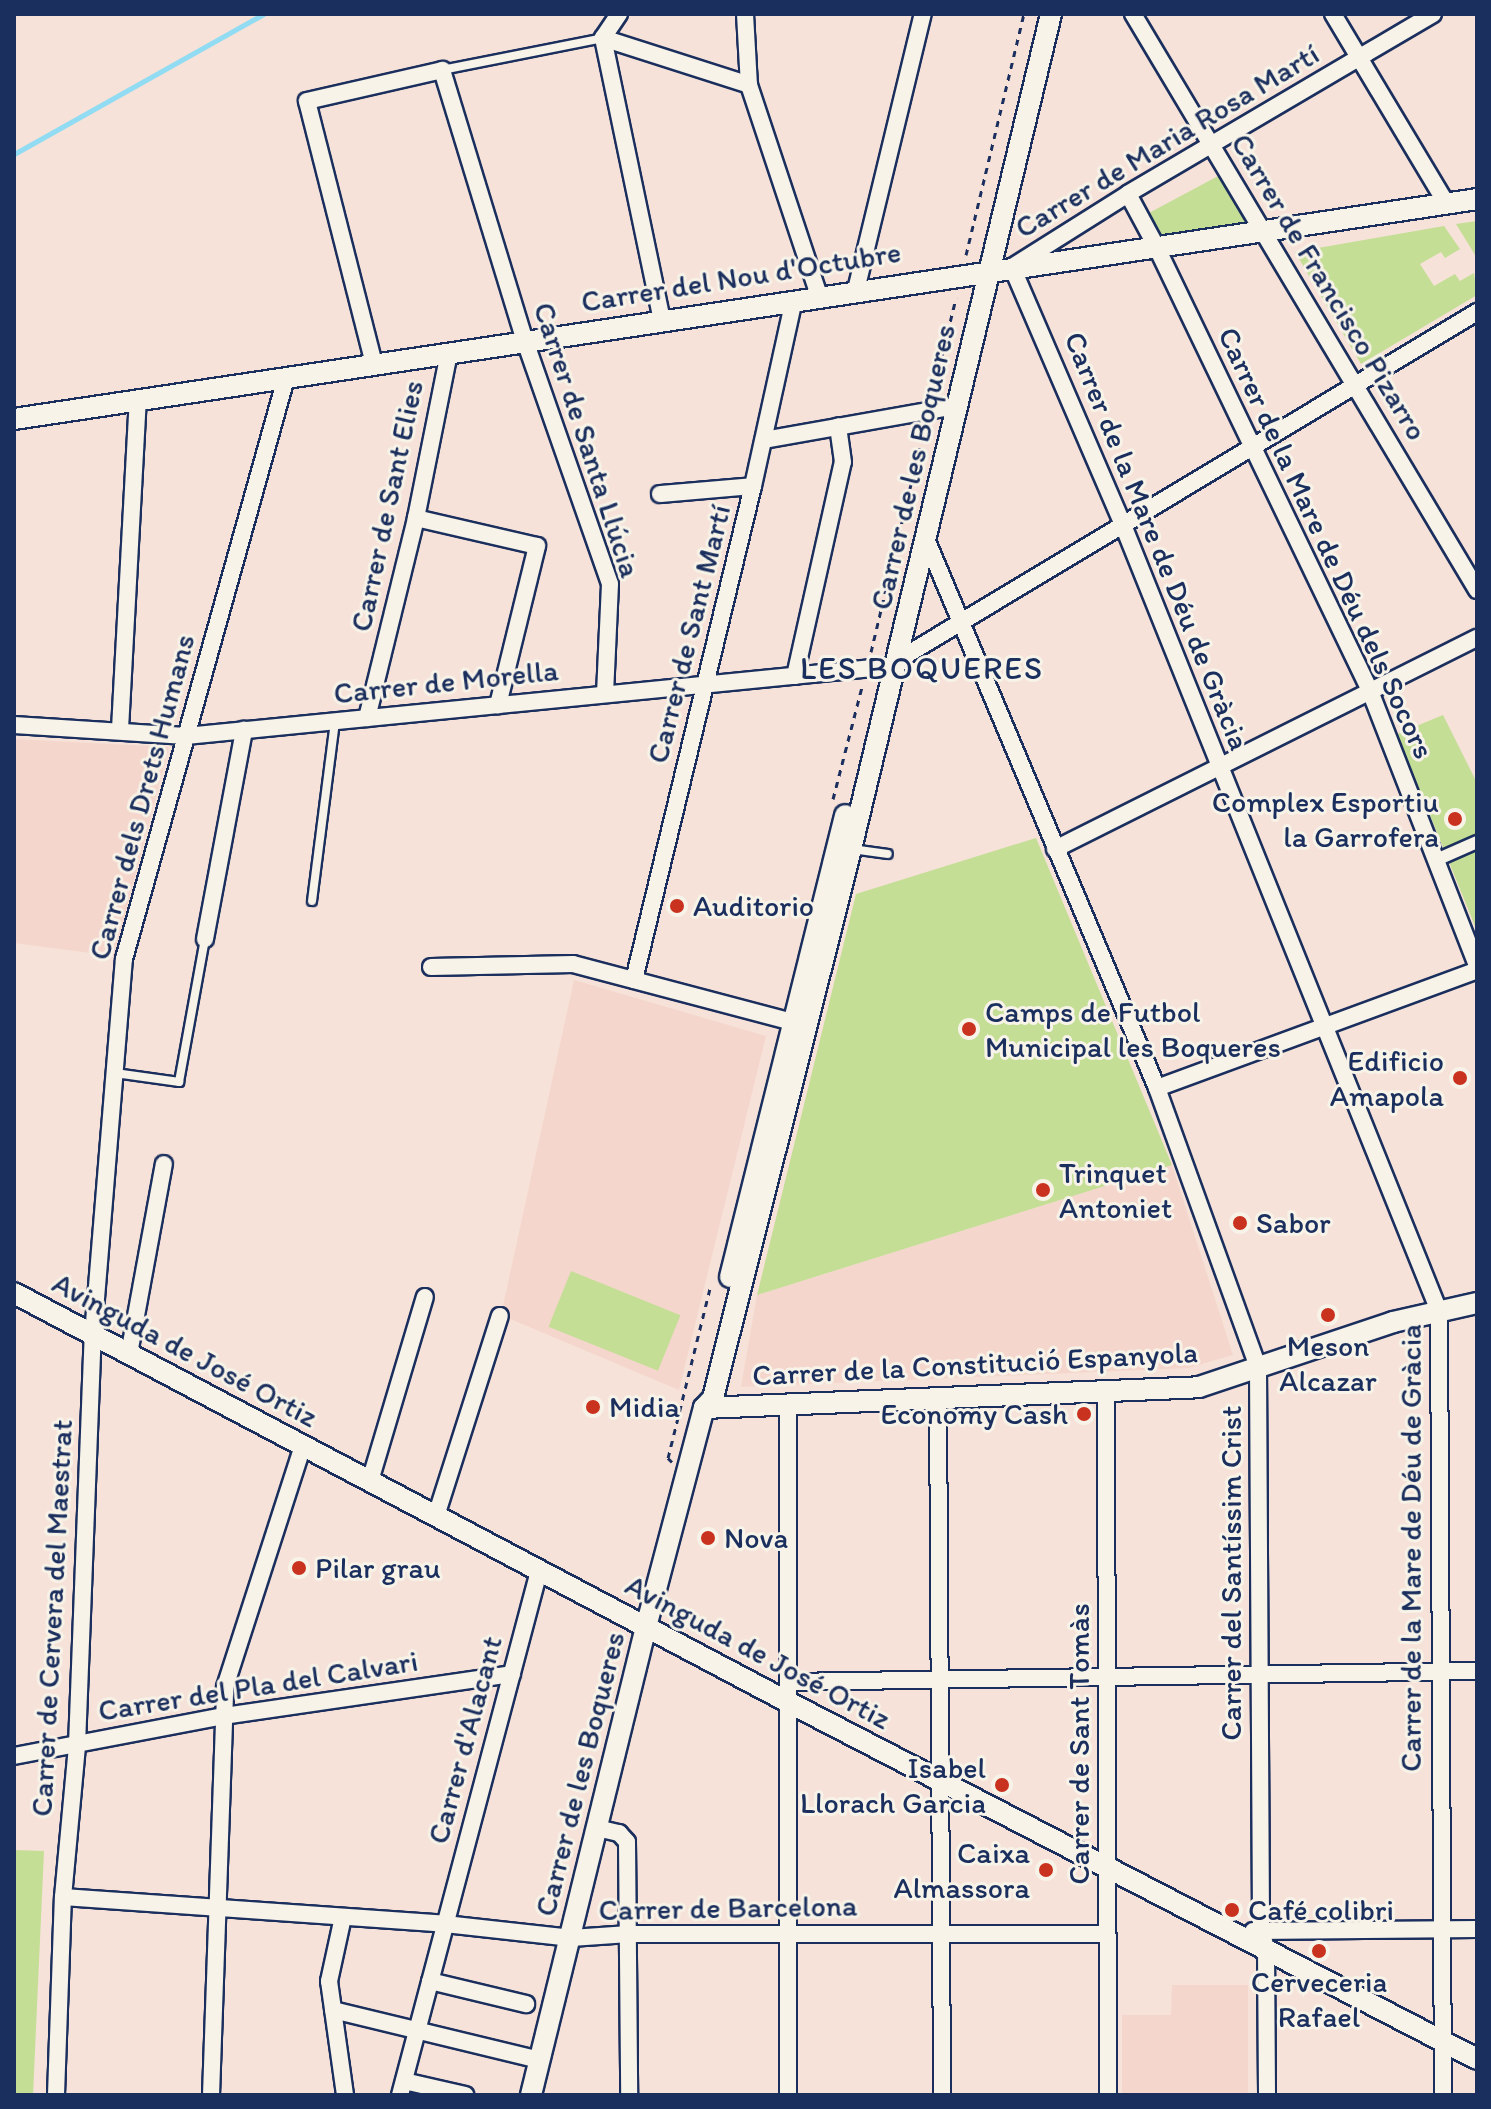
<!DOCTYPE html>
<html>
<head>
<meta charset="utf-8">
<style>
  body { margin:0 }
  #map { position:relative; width:1491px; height:2109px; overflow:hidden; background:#f6e2d8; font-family:Itim,sans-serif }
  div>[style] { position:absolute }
  .built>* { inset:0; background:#f5d6cc }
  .green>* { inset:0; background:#c4de95; transform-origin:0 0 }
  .stream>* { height:5px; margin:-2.5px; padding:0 2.5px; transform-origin:2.5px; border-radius:2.5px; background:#92dcf3 }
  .path>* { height:3px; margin-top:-1.5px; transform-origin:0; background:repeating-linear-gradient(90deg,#1b2f5e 0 6px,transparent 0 12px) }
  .roads { filter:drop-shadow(2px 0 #1b2f5e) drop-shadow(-2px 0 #1b2f5e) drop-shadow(0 2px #1b2f5e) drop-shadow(0 -2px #1b2f5e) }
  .service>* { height:8px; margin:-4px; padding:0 4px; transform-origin:4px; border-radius:4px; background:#f7f3e8 }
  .pedestrian>* { height:12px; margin:-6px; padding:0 6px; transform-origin:6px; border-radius:6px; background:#f7f3e8 }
  .minor>* { height:16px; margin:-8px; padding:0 8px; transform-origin:8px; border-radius:8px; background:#f7f3e8 }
  .tertiary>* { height:20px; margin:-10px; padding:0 10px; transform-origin:10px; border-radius:10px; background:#f7f3e8 }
  .dots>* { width:22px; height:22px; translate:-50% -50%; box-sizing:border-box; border:4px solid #f7f3e8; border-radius:50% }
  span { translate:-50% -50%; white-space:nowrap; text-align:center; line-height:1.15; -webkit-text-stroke:6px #f7f3e8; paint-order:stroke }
  .street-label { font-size:30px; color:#1b2f5e }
  .poi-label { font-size:30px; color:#1b2f5e }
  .right { translate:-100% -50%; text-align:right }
  .left { translate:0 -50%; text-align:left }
  .neighbourhood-label { font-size:32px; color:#1b2f5e; letter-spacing:2px }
  .frame { position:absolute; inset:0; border:16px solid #1b2f5e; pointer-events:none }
</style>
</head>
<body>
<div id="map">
  <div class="built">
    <div style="clip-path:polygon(14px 739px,169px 747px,114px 956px,14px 943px)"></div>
    <div style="clip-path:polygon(574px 980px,766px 1036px,679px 1390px,501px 1315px)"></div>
    <div style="clip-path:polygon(1172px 1165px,1233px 1355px,1188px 1368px,741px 1387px,757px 1295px)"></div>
    <div style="clip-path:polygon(1172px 1985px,1248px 1985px,1248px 2095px,1122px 2095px,1122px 2015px,1171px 2015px)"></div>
  </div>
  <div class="green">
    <div style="clip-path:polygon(1220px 175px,1251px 226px,1163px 237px,1149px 213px)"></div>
    <div style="clip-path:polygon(1477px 221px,1477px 258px,1456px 224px)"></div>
    <div style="clip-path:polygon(1444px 226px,1460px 249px,1445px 258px,1441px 252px,1420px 264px,1434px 286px,1455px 274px,1460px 281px,1474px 273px,1477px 295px,1361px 364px,1295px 252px)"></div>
    <div style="clip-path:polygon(1443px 715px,1477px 783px,1477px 931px,1397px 734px)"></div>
    <div style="clip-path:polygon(1036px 838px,1172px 1165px,757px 1295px,856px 894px)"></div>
    <div style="left:571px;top:1271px;width:118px;height:60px;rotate:22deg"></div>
    <div style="clip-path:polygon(14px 1850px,44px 1851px,33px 2095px,14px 2095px)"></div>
  </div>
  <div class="stream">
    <div style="left:14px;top:154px;width:286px;rotate:-29.3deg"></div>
  </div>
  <div class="path">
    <div style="left:966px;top:255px;width:248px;rotate:-76.5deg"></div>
    <div style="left:933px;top:391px;width:96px;rotate:-76.1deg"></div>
    <div style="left:871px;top:652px;width:228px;rotate:-76.6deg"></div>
    <div style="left:833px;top:799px;width:116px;rotate:-75.5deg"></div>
    <div style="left:672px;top:1462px;width:6px;rotate:-135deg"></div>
    <div style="left:668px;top:1458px;width:179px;rotate:-76.1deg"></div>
  </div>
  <div class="roads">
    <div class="service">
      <div style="left:442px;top:70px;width:164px;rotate:-11.2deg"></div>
      <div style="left:852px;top:849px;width:36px;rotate:8deg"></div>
      <div style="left:312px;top:901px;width:180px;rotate:-82.7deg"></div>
      <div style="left:115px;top:1073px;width:65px;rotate:8deg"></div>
      <div style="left:179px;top:1082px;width:145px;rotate:-79.7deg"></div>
    </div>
    <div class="pedestrian">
      <div style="left:1436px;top:860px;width:45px;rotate:-23.7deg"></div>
    </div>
    <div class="minor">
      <div style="left:619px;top:14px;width:29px;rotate:124deg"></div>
      <div style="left:603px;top:38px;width:288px;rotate:78.2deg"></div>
      <div style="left:745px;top:14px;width:71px;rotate:86.8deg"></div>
      <div style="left:749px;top:85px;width:222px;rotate:71.6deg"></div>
      <div style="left:1133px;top:14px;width:671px;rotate:59.15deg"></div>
      <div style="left:1333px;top:14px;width:220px;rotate:59.1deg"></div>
      <div style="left:1433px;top:14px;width:354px;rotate:149.5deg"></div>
      <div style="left:1128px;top:194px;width:137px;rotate:147.8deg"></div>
      <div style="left:1012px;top:267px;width:281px;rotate:66.7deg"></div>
      <div style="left:1123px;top:525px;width:847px;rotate:68.1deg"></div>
      <div style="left:1439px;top:1311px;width:784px;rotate:89.71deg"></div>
      <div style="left:603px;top:38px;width:153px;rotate:17.8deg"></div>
      <div style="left:1128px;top:194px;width:59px;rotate:61.7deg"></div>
      <div style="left:1156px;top:246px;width:494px;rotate:64.3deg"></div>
      <div style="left:1370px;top:691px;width:295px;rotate:68.7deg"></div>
      <div style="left:856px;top:290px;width:284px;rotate:-76.4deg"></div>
      <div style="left:374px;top:364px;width:271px;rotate:-104.3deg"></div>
      <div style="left:307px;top:101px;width:139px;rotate:-12.9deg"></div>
      <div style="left:442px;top:70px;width:283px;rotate:73deg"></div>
      <div style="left:525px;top:341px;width:257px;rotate:70.7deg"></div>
      <div style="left:610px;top:584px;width:110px;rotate:92.6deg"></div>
      <div style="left:764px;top:440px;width:183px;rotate:-10.1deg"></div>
      <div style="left:660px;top:494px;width:93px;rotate:-4.9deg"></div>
      <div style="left:416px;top:518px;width:124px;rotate:13deg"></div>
      <div style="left:537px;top:546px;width:164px;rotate:103.8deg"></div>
      <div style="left:926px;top:539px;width:596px;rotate:67.18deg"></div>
      <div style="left:1157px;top:1088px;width:297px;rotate:70.1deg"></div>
      <div style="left:1258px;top:1367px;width:562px;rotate:89.69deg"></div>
      <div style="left:1261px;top:1929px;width:21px;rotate:76deg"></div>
      <div style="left:1266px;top:1949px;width:146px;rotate:89.6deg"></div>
      <div style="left:898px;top:660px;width:676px;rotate:-31.01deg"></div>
      <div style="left:795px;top:676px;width:219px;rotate:-77.4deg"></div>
      <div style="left:843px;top:462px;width:36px;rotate:-98deg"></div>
      <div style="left:367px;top:718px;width:206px;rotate:-76.2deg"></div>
      <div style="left:416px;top:518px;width:168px;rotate:-78.7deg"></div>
      <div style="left:14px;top:725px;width:172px;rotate:3.7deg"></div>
      <div style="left:186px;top:736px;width:700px;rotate:-5.65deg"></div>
      <div style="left:120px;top:729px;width:329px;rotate:-86.9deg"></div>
      <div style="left:1055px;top:849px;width:472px;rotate:-26.6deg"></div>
      <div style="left:205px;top:939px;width:213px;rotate:-79.4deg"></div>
      <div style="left:431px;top:967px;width:142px;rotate:-1.2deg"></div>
      <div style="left:573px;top:964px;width:227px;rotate:14.8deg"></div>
      <div style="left:634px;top:980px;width:508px;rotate:-76.46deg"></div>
      <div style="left:753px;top:486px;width:190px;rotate:-77.6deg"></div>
      <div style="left:1157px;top:1088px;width:341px;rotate:-20.2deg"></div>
      <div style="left:129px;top:1354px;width:193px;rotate:-79.6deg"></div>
      <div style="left:1106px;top:1392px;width:703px;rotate:89.84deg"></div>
      <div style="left:938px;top:1396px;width:699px;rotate:89.67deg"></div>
      <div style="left:370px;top:1481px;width:192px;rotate:-73.4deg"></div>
      <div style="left:436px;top:1516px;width:210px;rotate:-72.3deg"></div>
      <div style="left:788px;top:1682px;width:689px;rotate:-0.91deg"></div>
      <div style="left:14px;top:1756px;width:214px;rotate:-10.8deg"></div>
      <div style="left:224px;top:1716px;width:291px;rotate:-8.3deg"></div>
      <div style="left:597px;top:1828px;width:23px;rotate:13deg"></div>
      <div style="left:619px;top:1833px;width:12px;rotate:48deg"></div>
      <div style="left:627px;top:1842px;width:253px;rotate:89.5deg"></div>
      <div style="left:63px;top:1897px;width:383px;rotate:4deg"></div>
      <div style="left:445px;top:1924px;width:127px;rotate:6.3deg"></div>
      <div style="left:571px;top:1938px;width:58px;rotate:-3.9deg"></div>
      <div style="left:629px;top:1934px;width:478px"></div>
      <div style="left:343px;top:1917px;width:66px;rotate:102.3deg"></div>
      <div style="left:329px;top:1981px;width:115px;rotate:82deg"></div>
      <div style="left:1253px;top:1931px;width:224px;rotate:-0.5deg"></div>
      <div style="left:430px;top:1981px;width:99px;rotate:13.5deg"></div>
      <div style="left:333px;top:2010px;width:212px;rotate:13.6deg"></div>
      <div style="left:404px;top:2081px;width:63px;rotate:12.9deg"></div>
      <div style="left:56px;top:2095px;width:198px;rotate:-88deg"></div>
      <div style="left:63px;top:1897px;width:153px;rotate:-84.7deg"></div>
      <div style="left:77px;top:1745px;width:410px;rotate:-87.8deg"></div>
      <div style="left:93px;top:1335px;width:377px;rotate:-85.3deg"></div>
      <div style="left:124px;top:959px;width:603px;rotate:-74.42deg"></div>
      <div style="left:211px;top:2095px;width:408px;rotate:-88deg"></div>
      <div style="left:225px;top:1687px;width:253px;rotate:-72.1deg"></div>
      <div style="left:400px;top:2095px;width:542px;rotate:-75.14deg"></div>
      <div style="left:788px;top:2095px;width:691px;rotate:-90deg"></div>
    </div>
    <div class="tertiary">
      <div style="left:14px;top:419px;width:1479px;rotate:-8.55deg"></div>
      <div style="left:730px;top:1277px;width:476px;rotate:-76deg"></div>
      <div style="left:14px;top:1293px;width:875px;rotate:27.85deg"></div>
      <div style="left:788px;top:1702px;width:776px;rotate:27.39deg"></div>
      <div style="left:704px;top:1408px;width:495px;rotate:-2.4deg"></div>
      <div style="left:1199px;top:1387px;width:205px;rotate:-18.5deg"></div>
      <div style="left:1393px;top:1322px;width:86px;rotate:-12.7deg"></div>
      <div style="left:531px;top:2095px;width:482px;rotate:-76.2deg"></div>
      <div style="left:646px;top:1627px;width:227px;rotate:-75.2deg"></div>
      <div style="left:704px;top:1408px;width:13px;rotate:-48deg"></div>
      <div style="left:713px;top:1398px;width:566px;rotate:-75.89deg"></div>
      <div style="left:851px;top:849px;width:859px;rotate:-76.53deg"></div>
    </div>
  </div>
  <div class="dots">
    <div style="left:1455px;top:819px;background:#c8321e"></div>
    <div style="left:677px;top:906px;background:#c8321e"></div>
    <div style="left:969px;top:1029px;background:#c8321e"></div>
    <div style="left:1460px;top:1078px;background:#c8321e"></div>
    <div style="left:1043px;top:1190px;background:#c8321e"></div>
    <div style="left:1240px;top:1223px;background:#c8321e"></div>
    <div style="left:1328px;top:1315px;background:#c8321e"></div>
    <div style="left:593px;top:1407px;background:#c8321e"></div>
    <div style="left:1084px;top:1414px;background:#c8321e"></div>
    <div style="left:708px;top:1538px;background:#c8321e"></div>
    <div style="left:299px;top:1568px;background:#c8321e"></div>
    <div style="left:1002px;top:1785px;background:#c8321e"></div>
    <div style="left:1046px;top:1870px;background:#c8321e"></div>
    <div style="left:1232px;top:1910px;background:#c8321e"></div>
    <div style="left:1319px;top:1951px;background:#c8321e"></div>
  </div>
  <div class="street-label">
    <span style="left:1167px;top:141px;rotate:-31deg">Carrer de Maria Rosa Martí</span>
    <span style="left:741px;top:277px;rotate:-9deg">Carrer del Nou d'Octubre</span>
    <span style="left:1329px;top:287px;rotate:59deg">Carrer de Francisco Pizarro</span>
    <span style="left:587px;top:440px;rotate:72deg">Carrer de Santa Llúcia</span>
    <span style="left:913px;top:467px;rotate:-77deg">Carrer de les Boqueres</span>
    <span style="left:387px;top:506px;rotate:-78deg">Carrer de Sant Elies</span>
    <span style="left:1157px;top:541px;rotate:68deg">Carrer de la Mare de Déu de Gràcia</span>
    <span style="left:1326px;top:543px;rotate:65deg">Carrer de la Mare de Déu dels Socors</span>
    <span style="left:689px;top:634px;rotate:-76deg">Carrer de Sant Martí</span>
    <span style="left:446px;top:682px;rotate:-6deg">Carrer de Morella</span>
    <span style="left:142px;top:797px;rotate:-75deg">Carrer dels Drets Humans</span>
    <span style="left:185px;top:1350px;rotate:28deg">Avinguda de José Ortiz</span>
    <span style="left:975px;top:1364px;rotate:-3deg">Carrer de la Constitució Espanyola</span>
    <span style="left:1411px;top:1548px;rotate:-90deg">Carrer de la Mare de Déu de Gràcia</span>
    <span style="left:1231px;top:1573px;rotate:-90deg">Carrer del Santíssim Crist</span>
    <span style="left:52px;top:1618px;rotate:-87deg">Carrer de Cervera del Maestrat</span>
    <span style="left:758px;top:1652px;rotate:28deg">Avinguda de José Ortiz</span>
    <span style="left:258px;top:1686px;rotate:-9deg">Carrer del Pla del Calvari</span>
    <span style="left:465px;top:1740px;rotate:-75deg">Carrer d'Alacant</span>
    <span style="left:1079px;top:1744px;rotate:-90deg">Carrer de Sant Tomàs</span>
    <span style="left:580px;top:1774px;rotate:-76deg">Carrer de les Boqueres</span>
    <span style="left:728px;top:1908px;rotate:-1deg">Carrer de Barcelona</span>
  </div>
  <div class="poi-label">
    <span class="right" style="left:1439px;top:819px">Complex Esportiu<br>la Garrofera</span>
    <span class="left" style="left:693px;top:906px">Auditorio</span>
    <span class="left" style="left:985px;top:1029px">Camps de Futbol<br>Municipal les Boqueres</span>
    <span class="right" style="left:1444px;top:1078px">Edificio<br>Amapola</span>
    <span class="left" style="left:1059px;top:1190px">Trinquet<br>Antoniet</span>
    <span class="left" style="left:1256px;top:1223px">Sabor</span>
    <span style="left:1328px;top:1363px">Meson<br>Alcazar</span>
    <span class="left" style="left:609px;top:1407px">Midia</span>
    <span class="right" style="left:1068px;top:1414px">Economy Cash</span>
    <span class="left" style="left:724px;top:1538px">Nova</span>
    <span class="left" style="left:315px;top:1568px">Pilar grau</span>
    <span class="right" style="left:986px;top:1785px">Isabel<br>Llorach Garcia</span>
    <span class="right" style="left:1030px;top:1870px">Caixa<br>Almassora</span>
    <span class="left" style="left:1248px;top:1910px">Café colibri</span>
    <span style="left:1319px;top:1999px">Cerveceria<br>Rafael</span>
  </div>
  <div class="neighbourhood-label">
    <span style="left:922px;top:668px">LES BOQUERES</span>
  </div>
  <div class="frame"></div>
</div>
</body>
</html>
